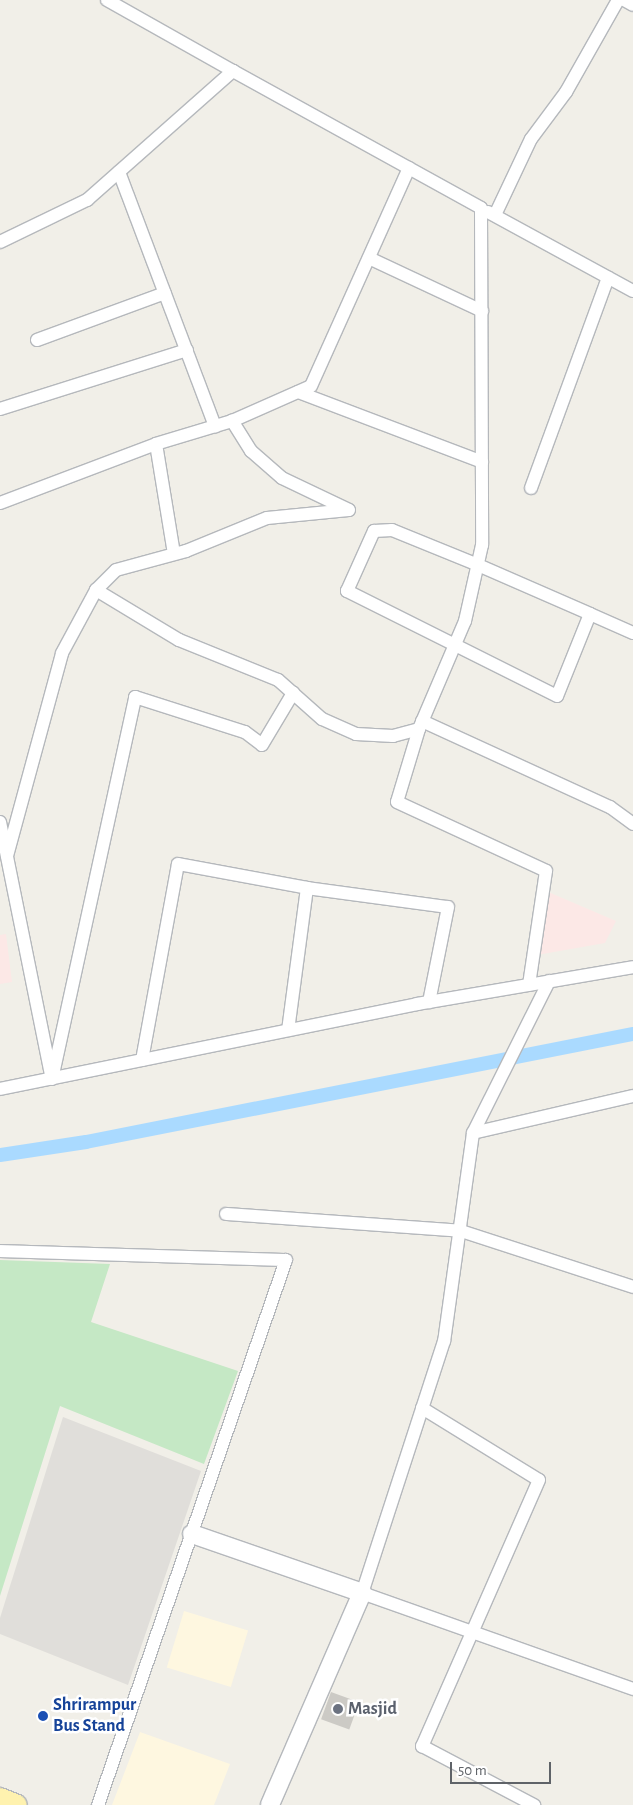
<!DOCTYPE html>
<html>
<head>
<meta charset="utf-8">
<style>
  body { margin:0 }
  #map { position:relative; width:633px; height:1805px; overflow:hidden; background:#f1efe8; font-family:"Alegreya Sans",sans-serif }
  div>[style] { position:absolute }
  .commercial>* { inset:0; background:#fef7e0; transform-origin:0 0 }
  .industrial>* { inset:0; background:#e0deda }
  .medical>* { inset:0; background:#fce8e6 }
  .green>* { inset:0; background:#c5e8c5 }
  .canal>* { height:14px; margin:-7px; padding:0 7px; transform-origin:7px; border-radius:7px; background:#aadaff }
  .building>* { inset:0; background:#cccac5; transform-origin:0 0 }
  .roads { filter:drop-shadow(1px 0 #b5b8bc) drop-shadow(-1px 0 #b5b8bc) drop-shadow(0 1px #b5b8bc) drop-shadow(0 -1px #b5b8bc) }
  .street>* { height:12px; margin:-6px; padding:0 6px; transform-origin:6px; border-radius:6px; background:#fff }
  .secondary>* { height:18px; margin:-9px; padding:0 9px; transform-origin:9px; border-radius:9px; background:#fff }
  .primary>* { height:20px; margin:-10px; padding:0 10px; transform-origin:10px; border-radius:10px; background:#fff2af }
  .dots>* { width:14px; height:14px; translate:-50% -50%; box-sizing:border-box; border:2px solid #fff; border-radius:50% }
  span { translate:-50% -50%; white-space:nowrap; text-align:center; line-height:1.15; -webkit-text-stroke:5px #fff; paint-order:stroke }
  .transit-label { font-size:18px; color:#164399; font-weight:700 }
  .left { translate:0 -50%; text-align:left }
  .worship-label { font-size:18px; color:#5b616d; font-weight:700 }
  .scale { position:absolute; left:450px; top:1762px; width:101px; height:22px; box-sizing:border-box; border:2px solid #5f6368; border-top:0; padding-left:6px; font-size:15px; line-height:18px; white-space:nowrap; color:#5f6368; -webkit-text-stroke:4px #fff; paint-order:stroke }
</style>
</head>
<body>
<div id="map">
  <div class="commercial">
    <div style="left:184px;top:1611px;width:67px;height:59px;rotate:17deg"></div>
    <div style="clip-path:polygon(140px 1732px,230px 1764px,214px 1805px,112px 1805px)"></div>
  </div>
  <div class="industrial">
    <div style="clip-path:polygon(63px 1417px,201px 1471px,128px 1685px,0 1634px,0 1618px)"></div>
  </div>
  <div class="medical">
    <div style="clip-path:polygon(546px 891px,616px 921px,605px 943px,537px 955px)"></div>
    <div style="clip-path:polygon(6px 934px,12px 982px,0 984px,0 935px)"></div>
  </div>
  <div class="green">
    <div style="clip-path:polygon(0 1260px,110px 1264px,91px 1322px,238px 1371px,204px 1464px,60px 1406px,0 1596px)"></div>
  </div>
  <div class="canal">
    <div style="left:0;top:1155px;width:87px;rotate:-8.6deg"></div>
    <div style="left:86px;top:1142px;width:558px;rotate:-11.17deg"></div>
  </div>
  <div class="building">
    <div style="left:331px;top:1692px;width:30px;height:29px;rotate:20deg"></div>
  </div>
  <div class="roads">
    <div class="street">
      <div style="left:107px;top:0;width:145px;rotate:29.4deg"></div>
      <div style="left:624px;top:0;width:10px;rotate:29deg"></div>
      <div style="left:119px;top:172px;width:272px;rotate:69.3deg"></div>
      <div style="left:488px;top:212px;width:165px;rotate:28.6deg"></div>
      <div style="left:495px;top:215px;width:84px;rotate:-64.7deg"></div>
      <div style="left:531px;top:139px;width:59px;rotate:-53.3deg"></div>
      <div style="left:566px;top:92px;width:106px;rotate:-60.5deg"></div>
      <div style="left:0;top:242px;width:97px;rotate:-25.8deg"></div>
      <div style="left:87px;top:200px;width:195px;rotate:-41.5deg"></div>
      <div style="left:233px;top:71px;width:283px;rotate:28.9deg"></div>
      <div style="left:481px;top:208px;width:337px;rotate:89.8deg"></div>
      <div style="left:482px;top:545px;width:78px;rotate:102.6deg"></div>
      <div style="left:465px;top:621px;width:117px;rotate:113.1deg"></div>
      <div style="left:419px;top:729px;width:27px;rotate:165deg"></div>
      <div style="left:393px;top:736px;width:37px;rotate:-177deg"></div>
      <div style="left:356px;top:734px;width:37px;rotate:-156deg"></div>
      <div style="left:322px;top:719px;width:59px;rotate:-138.4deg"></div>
      <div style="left:278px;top:680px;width:107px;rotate:-158deg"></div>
      <div style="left:179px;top:640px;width:97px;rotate:-148.9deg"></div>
      <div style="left:96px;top:590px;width:28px;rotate:-45deg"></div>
      <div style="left:116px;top:570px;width:73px;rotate:-15.2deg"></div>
      <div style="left:186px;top:551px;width:87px;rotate:-22.2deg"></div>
      <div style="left:267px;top:518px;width:82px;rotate:-5.6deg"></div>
      <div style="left:349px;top:510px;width:74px;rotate:-154.5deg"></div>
      <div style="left:282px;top:478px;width:41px;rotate:-138.9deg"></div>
      <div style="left:251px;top:451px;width:36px;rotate:-122deg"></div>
      <div style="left:232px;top:421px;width:79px;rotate:163.2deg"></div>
      <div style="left:156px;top:444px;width:167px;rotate:159.3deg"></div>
      <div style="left:369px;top:258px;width:125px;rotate:25.1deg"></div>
      <div style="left:37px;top:340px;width:136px;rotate:-20.2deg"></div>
      <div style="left:298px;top:392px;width:197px;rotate:20.8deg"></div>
      <div style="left:0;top:409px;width:196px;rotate:-17.5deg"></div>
      <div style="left:232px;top:421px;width:86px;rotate:-23.9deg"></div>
      <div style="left:311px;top:386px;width:239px;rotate:-65.8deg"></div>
      <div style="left:156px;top:444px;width:111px;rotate:80.7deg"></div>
      <div style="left:531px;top:488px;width:224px;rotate:-69.9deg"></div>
      <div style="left:590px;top:614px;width:88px;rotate:111.9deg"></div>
      <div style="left:557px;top:696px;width:235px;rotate:-153.4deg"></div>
      <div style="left:347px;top:591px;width:66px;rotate:-65.8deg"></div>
      <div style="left:374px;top:531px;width:18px;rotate:-3deg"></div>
      <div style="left:392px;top:530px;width:93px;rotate:22.1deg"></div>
      <div style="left:478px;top:565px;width:122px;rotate:23.6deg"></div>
      <div style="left:590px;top:614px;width:47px;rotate:23.8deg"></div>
      <div style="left:422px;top:721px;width:207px;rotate:24.6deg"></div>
      <div style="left:610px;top:807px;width:29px;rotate:36deg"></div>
      <div style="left:419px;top:729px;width:76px;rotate:106.8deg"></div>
      <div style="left:397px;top:802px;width:164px;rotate:24.8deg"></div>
      <div style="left:546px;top:871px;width:115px;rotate:98.5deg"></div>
      <div style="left:0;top:822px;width:257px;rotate:78.6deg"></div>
      <div style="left:7px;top:856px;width:210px;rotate:-74.8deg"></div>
      <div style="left:62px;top:653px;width:72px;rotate:-61.6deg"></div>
      <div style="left:307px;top:888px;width:142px;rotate:7.7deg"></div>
      <div style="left:448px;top:907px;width:97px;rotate:101.3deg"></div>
      <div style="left:142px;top:1060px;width:199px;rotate:-79.6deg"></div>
      <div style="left:178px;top:864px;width:131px;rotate:10.5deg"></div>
      <div style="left:307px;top:888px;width:143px;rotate:97.6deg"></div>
      <div style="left:52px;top:1079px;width:391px;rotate:-77.7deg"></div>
      <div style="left:135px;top:697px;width:115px;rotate:17.7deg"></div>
      <div style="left:245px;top:732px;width:21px;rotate:37deg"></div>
      <div style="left:262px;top:745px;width:61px;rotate:-59.2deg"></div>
      <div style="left:0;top:1089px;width:426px;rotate:-11.5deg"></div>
      <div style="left:417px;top:1004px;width:219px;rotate:-9.7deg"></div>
      <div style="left:633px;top:1096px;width:164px;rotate:167deg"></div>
      <div style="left:473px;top:1133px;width:210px;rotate:97.9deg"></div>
      <div style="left:444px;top:1341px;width:265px;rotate:108deg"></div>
      <div style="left:362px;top:1593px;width:288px;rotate:19.5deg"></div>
      <div style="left:473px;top:1133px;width:170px;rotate:-63.4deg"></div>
      <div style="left:226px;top:1214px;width:236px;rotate:4.1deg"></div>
      <div style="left:461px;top:1231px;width:181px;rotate:18deg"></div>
      <div style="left:0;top:1251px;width:286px;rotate:1.8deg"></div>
      <div style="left:286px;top:1260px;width:577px;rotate:109.03deg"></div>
      <div style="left:422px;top:1408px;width:137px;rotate:31.6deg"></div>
      <div style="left:539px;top:1480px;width:291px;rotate:113.7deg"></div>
      <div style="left:422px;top:1746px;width:127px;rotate:27.8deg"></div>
    </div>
    <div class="secondary">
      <div style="left:192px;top:1534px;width:180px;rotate:19.1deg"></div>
      <div style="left:362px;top:1593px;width:231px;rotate:113.5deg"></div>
    </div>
    <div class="primary">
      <div style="left:0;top:1798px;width:18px;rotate:22deg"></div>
    </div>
  </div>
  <div class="dots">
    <div style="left:338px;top:1709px;background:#6b7280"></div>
    <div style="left:43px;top:1716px;background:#1a4fb4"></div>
  </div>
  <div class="transit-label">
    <span class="left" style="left:53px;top:1716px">Shrirampur<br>Bus Stand</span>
  </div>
  <div class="worship-label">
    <span class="left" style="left:348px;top:1709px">Masjid</span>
  </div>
  <div class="scale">50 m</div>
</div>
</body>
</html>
